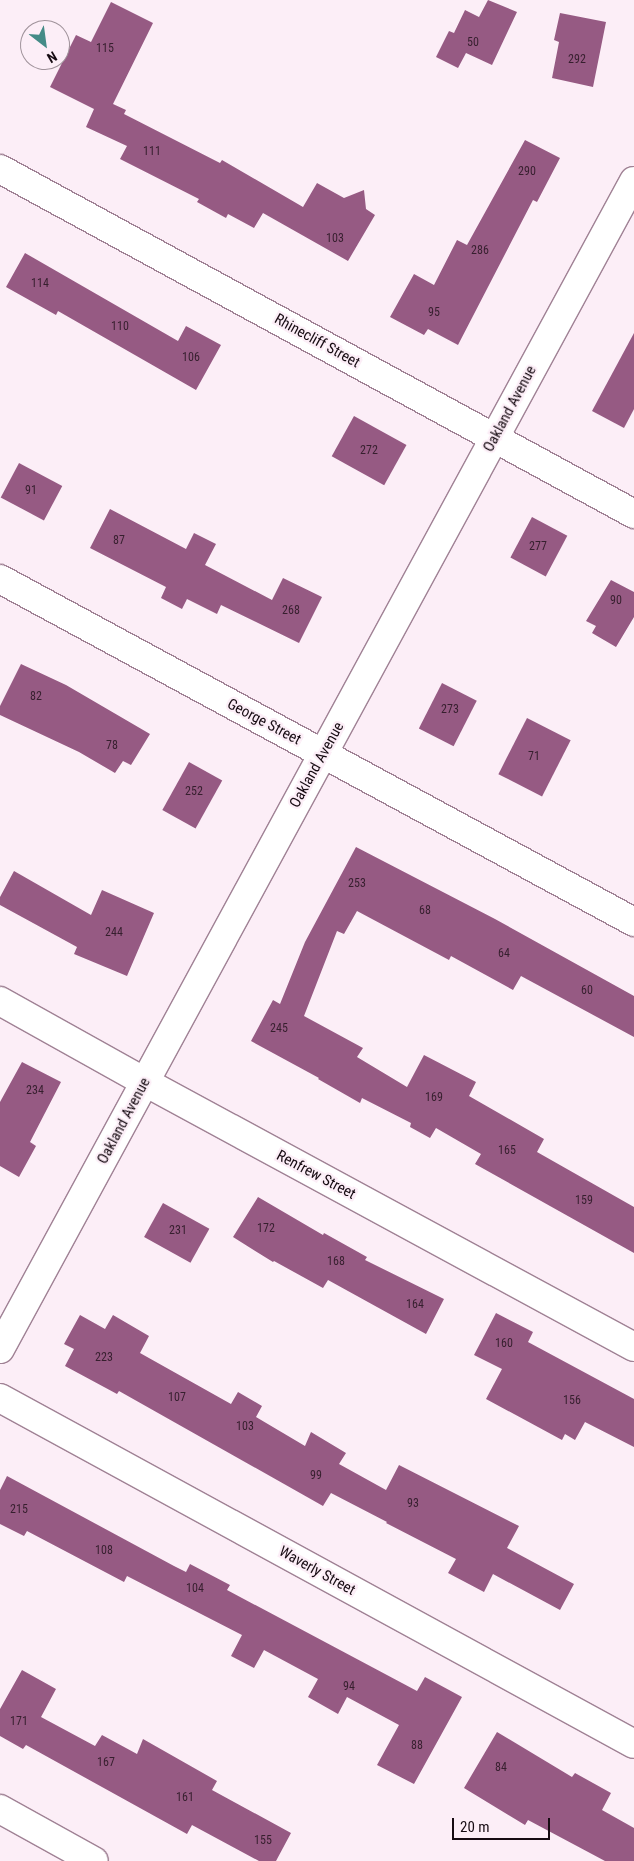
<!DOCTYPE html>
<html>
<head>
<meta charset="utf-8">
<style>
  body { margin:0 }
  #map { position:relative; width:634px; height:1861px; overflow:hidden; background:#fceef7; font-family:"Roboto Condensed",sans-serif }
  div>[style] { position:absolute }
  .building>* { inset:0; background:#965a83; transform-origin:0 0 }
  .roads { filter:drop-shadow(1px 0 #a08295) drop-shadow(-1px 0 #a08295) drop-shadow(0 1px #a08295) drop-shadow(0 -1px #a08295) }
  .minor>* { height:28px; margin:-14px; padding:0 14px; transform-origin:14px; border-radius:14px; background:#fff }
  .tertiary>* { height:28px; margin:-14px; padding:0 14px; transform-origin:14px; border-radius:14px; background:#fff }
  span { translate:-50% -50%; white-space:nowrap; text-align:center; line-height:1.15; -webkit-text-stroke:4.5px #fceef7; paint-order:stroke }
  .number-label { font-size:12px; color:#361f2e }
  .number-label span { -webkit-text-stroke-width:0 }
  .street-label { font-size:15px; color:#160b12 }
  .north { position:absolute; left:20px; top:20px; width:50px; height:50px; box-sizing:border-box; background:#fceef7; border:1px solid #a0939b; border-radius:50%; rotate:150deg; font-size:14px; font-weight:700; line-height:20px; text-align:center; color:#160b12 }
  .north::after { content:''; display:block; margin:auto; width:18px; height:22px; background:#448b87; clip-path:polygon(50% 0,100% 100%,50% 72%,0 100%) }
  .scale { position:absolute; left:452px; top:1818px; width:98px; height:22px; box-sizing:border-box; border:2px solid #160b12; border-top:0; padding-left:6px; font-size:15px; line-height:18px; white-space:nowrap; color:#160b12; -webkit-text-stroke:4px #fceef7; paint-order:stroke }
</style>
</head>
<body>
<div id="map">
  <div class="building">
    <div style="clip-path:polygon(488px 0,517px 12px,492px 65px,466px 53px,458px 68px,436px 57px,449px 31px,454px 33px,465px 10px,479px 17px)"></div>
    <div style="clip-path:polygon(111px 2px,153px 23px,113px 104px,126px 110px,124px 114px,220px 163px,222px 160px,303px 207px,317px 183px,344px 198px,364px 190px,366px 209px,375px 215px,348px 261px,263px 213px,254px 228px,228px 214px,226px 218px,197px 202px,199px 199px,120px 159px,127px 146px,86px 127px,94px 109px,50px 87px,76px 35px,91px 42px)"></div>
    <div style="clip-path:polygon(560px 13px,606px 22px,593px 87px,552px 78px,559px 42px,554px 40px)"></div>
    <div style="clip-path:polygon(525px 140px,560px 158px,537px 202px,533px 200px,458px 345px,428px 329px,424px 335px,390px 317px,414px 274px,434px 285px,457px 240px,467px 245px)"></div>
    <div style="clip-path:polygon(25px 253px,178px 341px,186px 326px,221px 345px,196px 390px,58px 311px,56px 315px,6px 287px)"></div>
    <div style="clip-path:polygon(634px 333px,634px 409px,624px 428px,592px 411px)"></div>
    <div style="left:354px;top:416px;width:60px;height:46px;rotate:29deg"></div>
    <div style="left:19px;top:463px;width:49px;height:39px;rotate:28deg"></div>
    <div style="clip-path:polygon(110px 509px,186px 549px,194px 533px,216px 544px,205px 565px,272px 600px,283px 578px,322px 597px,299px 643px,221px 605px,217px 614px,187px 599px,182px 609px,161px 598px,166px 587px,90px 548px)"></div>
    <div style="left:532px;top:517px;width:40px;height:46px;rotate:28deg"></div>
    <div style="clip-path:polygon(611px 580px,634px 592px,634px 617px,616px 647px,592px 633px,596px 626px,586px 621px)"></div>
    <div style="clip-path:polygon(21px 664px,66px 685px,150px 734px,131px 765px,123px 761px,115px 773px,79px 752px,0 715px,0 706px)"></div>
    <div style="left:442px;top:683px;width:39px;height:51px;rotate:27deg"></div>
    <div style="left:527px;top:718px;width:49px;height:63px;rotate:27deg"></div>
    <div style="left:189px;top:762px;width:38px;height:55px;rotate:29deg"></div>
    <div style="clip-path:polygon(356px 847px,495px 919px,634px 996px,634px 1037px,521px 976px,513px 990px,451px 956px,449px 960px,357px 911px,344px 934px,337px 931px,304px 1016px,363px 1048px,357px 1057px,407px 1087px,424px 1055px,476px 1082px,469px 1096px,544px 1139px,537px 1152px,634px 1207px,634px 1253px,475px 1164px,481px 1154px,436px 1128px,430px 1138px,410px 1127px,411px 1123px,362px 1098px,360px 1103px,318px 1079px,319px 1078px,251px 1041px,273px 1000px,280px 1004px,305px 942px)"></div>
    <div style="clip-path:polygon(14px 871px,91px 915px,102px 890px,154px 913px,127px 976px,74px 954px,77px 947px,0 905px,0 897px)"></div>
    <div style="clip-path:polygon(22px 1062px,61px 1082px,30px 1142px,36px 1146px,19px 1177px,0 1166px,0 1102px)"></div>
    <div style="clip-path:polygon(258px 1197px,323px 1235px,324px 1233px,367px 1257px,365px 1260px,444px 1299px,426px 1334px,328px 1280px,323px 1288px,274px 1261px,273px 1262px,233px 1237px)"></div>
    <div style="left:163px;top:1203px;width:53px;height:39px;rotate:29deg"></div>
    <div style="clip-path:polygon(496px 1313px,533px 1332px,528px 1342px,634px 1399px,634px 1447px,585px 1422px,575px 1440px,565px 1434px,562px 1440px,486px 1399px,502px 1369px,474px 1355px)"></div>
    <div style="clip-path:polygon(80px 1315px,105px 1329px,113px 1315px,149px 1336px,140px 1353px,231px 1404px,238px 1392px,262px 1406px,256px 1417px,305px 1446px,311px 1432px,346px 1453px,339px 1464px,386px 1490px,399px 1465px,519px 1526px,507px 1548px,574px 1584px,560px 1610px,493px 1574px,484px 1592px,448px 1573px,456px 1559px,386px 1523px,387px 1522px,331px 1493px,323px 1506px,119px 1391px,117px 1394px,65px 1366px,74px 1349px,64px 1344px)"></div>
    <div style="clip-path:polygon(7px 1476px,174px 1566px,186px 1572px,190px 1564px,230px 1585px,227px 1590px,417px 1691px,425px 1677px,462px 1697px,414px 1784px,377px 1765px,399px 1725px,347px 1697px,338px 1714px,308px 1697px,318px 1679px,264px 1650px,254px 1668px,231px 1656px,242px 1635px,127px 1576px,124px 1582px,27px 1531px,24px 1536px,0 1524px,0 1490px)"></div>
    <div style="clip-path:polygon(22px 1670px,56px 1689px,41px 1717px,95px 1746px,102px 1735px,137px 1754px,143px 1739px,217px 1781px,212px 1790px,291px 1833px,276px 1861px,259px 1861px,192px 1825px,187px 1834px,26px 1745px,23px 1749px,0 1736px,0 1709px)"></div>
    <div style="clip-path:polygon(497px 1732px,572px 1777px,575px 1773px,611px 1793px,602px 1810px,634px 1828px,634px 1861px,605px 1861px,528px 1820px,525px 1825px,464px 1788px)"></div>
  </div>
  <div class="roads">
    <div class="minor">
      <div style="left:0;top:169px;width:722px;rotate:28.55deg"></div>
      <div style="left:0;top:579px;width:721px;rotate:28.41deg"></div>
      <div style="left:0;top:1001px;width:166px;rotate:29.2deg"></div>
      <div style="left:145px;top:1082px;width:556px;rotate:28.45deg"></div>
      <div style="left:0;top:1349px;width:1329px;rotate:-61.51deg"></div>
      <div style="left:0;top:1398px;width:722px;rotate:28.62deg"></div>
    </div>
    <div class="tertiary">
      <div style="left:0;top:1809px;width:107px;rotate:29deg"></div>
    </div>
  </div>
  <div class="number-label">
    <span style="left:473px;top:43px">50</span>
    <span style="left:105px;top:49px">115</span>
    <span style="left:577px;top:60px">292</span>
    <span style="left:152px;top:152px">111</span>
    <span style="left:527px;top:172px">290</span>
    <span style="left:335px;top:239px">103</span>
    <span style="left:480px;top:251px">286</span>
    <span style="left:40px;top:284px">114</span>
    <span style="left:434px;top:313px">95</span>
    <span style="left:120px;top:327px">110</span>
    <span style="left:191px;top:358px">106</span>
    <span style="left:369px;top:451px">272</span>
    <span style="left:31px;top:491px">91</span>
    <span style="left:119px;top:541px">87</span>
    <span style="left:538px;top:547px">277</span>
    <span style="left:616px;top:601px">90</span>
    <span style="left:291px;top:611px">268</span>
    <span style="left:36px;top:697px">82</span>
    <span style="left:450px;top:710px">273</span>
    <span style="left:112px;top:746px">78</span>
    <span style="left:534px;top:757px">71</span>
    <span style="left:194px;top:792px">252</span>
    <span style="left:357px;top:884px">253</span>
    <span style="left:425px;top:911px">68</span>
    <span style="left:114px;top:933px">244</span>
    <span style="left:504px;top:954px">64</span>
    <span style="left:587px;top:991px">60</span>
    <span style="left:279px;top:1029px">245</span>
    <span style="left:35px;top:1091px">234</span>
    <span style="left:434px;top:1098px">169</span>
    <span style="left:507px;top:1151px">165</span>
    <span style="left:584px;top:1201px">159</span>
    <span style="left:266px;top:1229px">172</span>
    <span style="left:178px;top:1231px">231</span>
    <span style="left:336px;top:1262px">168</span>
    <span style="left:415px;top:1305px">164</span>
    <span style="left:504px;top:1344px">160</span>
    <span style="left:104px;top:1358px">223</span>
    <span style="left:177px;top:1398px">107</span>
    <span style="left:572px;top:1401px">156</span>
    <span style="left:245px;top:1427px">103</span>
    <span style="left:316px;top:1476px">99</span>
    <span style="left:413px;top:1504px">93</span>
    <span style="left:19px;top:1510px">215</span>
    <span style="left:104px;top:1551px">108</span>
    <span style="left:195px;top:1589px">104</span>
    <span style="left:349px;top:1687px">94</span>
    <span style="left:19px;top:1722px">171</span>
    <span style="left:417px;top:1746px">88</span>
    <span style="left:106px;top:1763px">167</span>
    <span style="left:501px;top:1768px">84</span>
    <span style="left:185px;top:1798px">161</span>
    <span style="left:263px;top:1841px">155</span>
  </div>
  <div class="street-label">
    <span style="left:317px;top:341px;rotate:29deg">Rhinecliff Street</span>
    <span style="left:510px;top:409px;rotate:-62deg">Oakland Avenue</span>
    <span style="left:264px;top:722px;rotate:28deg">George Street</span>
    <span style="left:317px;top:765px;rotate:-61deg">Oakland Avenue</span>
    <span style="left:124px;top:1121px;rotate:-62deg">Oakland Avenue</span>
    <span style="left:316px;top:1175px;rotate:28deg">Renfrew Street</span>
    <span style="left:317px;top:1571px;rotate:29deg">Waverly Street</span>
  </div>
  <div class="north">N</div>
  <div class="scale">20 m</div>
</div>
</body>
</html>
